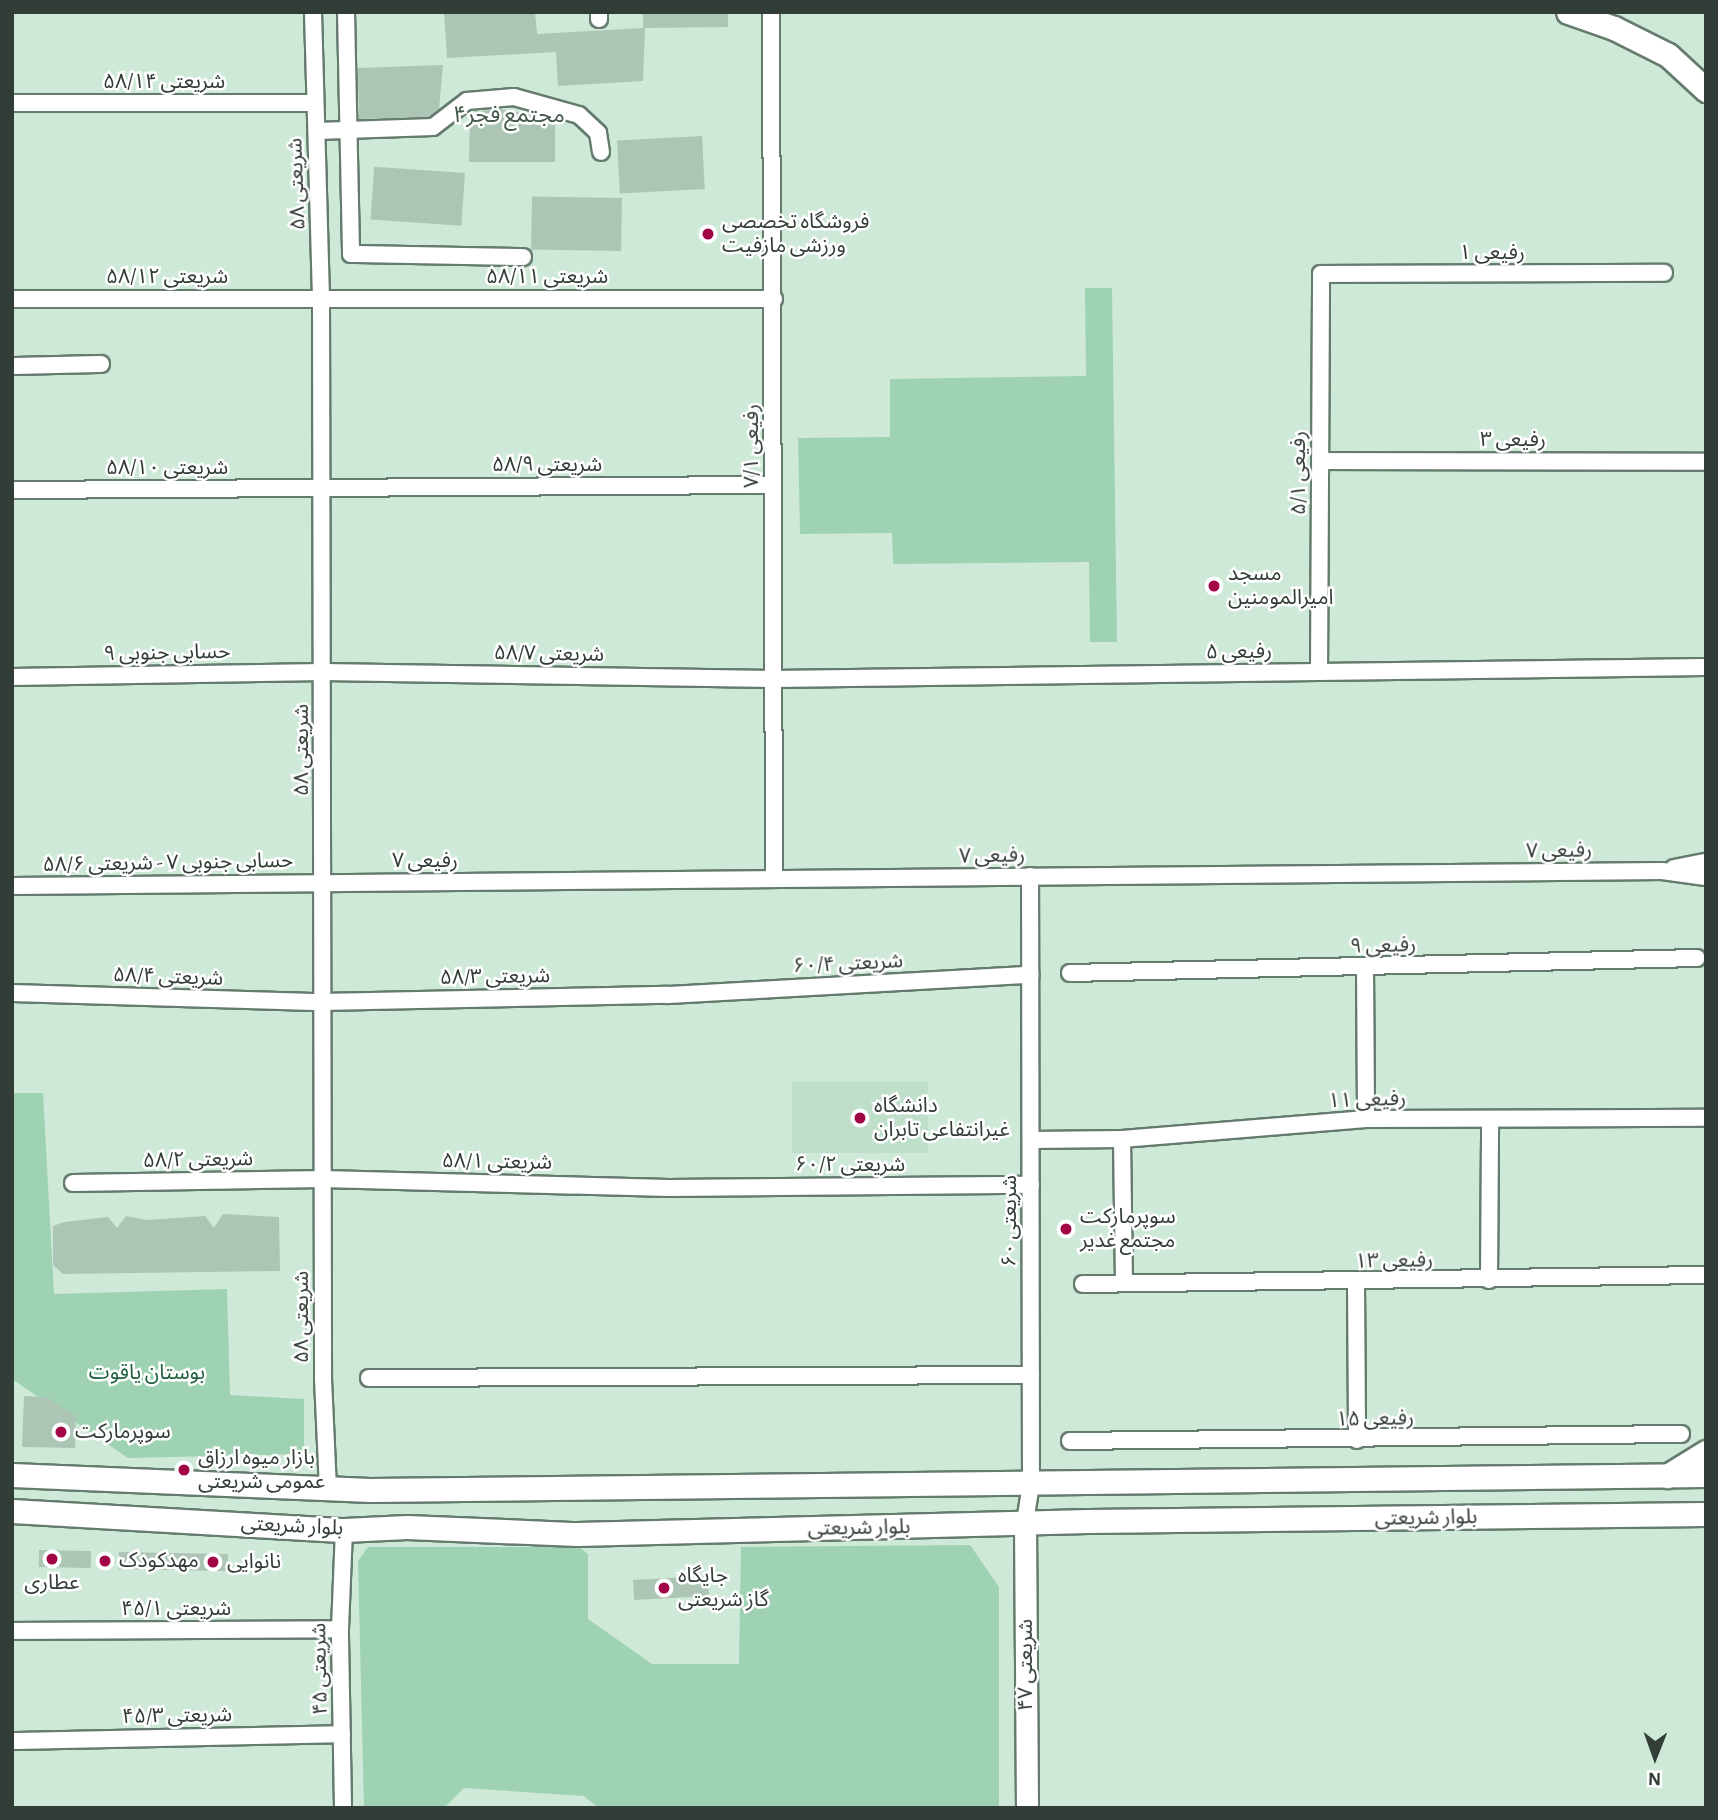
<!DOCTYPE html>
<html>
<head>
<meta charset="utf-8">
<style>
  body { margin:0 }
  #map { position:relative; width:1718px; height:1820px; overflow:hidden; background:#cfe9d8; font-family:"Alegreya Sans","Noto Sans Arabic",sans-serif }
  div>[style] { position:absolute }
  .built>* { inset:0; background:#bfdfca; transform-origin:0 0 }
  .green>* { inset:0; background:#9ed2b2 }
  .building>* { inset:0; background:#adc5b5; transform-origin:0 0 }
  .roads { filter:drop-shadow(2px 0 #657b6d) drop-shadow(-2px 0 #657b6d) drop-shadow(0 2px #657b6d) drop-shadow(0 -2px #657b6d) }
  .minor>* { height:16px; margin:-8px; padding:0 8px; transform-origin:8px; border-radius:8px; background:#fff }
  .tertiary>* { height:21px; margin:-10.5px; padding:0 10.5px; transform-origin:10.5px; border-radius:10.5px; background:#fff }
  .secondary>* { height:23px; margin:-11.5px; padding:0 11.5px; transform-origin:11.5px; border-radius:11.5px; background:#fff }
  .dots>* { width:19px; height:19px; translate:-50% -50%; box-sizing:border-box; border:4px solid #fff; border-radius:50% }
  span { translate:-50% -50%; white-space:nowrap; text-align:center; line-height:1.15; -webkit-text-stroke:5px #fff; paint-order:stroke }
  .street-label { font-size:21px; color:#333d37 }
  .poi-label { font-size:21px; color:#333d37 }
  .left { translate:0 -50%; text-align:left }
  .park-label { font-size:21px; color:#1e5f3e }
  .neighbourhood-label { font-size:23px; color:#43584b }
  .frame { position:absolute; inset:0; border:14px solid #333d37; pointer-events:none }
  .north { position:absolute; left:1620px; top:1722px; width:70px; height:70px; -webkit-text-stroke:5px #fff; paint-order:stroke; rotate:181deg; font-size:19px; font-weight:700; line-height:28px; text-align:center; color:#333d37 }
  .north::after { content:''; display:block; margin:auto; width:24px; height:32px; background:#333d37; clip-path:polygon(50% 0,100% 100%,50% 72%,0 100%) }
</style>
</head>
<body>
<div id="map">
  <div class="built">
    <div style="left:792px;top:1082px;width:136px;height:71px"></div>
  </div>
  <div class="green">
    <div style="clip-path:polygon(1085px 288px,1112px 288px,1117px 642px,1090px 642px,1089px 562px,893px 564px,892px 533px,800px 534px,798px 438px,890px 437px,890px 379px,1086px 376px)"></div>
    <div style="clip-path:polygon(12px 1093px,43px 1093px,54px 1294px,227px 1289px,230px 1395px,304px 1399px,304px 1454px,128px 1458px,12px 1379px)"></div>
    <div style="clip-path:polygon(970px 1545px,999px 1587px,999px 1808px,599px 1808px,584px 1796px,464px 1788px,444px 1808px,364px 1808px,358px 1561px,368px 1547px,579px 1547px,588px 1554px,588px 1619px,652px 1664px,739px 1664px,741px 1547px)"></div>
  </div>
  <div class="building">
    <div style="clip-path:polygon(444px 12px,535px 12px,537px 34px,643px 28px,643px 12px,728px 12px,728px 27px,645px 28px,643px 81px,558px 86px,556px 52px,447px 58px)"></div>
    <div style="clip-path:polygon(443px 65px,439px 109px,429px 117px,359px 119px,358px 68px)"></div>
    <div style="clip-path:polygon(501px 109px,555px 119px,555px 162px,469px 162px,470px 112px)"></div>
    <div style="left:702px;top:136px;width:53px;height:85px;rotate:87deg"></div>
    <div style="left:465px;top:173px;width:53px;height:91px;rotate:94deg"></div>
    <div style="left:622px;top:198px;width:53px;height:90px;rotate:91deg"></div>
    <div style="clip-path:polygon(223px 1214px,279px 1217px,280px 1271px,63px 1274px,53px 1265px,53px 1226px,64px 1222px,108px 1217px,117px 1228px,126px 1216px,147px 1220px,205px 1216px,214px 1228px)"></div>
    <div style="clip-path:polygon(24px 1396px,47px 1397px,76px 1416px,75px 1448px,22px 1447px)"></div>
    <div style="left:39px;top:1550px;width:52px;height:17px;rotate:1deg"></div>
    <div style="left:119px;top:1552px;width:109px;height:17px;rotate:1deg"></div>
    <div style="left:708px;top:1576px;width:20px;height:75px;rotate:87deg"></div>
  </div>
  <div class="roads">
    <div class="minor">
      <div style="left:313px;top:12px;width:285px;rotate:88.4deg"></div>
      <div style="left:321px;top:297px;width:1082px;rotate:89.89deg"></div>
      <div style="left:323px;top:1379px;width:109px;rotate:87.4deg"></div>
      <div style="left:346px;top:12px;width:242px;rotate:88.8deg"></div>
      <div style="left:351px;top:254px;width:172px;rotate:1deg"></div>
      <div style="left:599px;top:12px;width:7px;rotate:90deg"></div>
      <div style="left:771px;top:12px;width:867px;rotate:89.8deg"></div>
      <div style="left:12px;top:103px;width:303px"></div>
      <div style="left:317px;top:131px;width:116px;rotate:-2deg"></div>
      <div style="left:433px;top:127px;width:43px;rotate:-37.4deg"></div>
      <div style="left:467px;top:101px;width:47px;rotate:-4.9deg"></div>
      <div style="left:514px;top:97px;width:67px;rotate:15.5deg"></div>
      <div style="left:579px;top:115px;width:26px;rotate:43deg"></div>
      <div style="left:598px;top:133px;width:19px;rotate:81deg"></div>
      <div style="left:12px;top:299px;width:762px"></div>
      <div style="left:12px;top:366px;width:89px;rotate:-1.3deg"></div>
      <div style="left:1320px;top:461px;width:386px;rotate:0.1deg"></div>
      <div style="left:12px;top:490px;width:761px;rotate:-0.38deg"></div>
      <div style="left:1319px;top:672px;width:398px;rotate:-89.7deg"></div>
      <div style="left:1321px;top:274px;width:343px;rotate:-0.2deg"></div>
      <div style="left:12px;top:677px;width:311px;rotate:-0.9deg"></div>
      <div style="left:323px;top:672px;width:450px;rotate:0.9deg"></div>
      <div style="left:773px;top:679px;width:933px;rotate:-0.74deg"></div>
      <div style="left:1674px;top:868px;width:33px;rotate:-11deg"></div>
      <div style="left:12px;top:886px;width:1650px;rotate:-0.52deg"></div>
      <div style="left:1662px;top:871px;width:44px;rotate:7.8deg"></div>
      <div style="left:1365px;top:967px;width:152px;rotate:89.6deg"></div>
      <div style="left:1070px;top:973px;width:627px;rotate:-1.37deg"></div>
      <div style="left:12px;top:993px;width:310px;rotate:1.7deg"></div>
      <div style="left:322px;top:1002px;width:346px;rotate:-1.2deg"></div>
      <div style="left:668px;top:995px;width:363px;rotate:-3.2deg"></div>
      <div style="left:1122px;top:1139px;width:144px;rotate:89.2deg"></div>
      <div style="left:1031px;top:1140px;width:91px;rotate:-0.6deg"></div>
      <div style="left:1122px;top:1139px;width:245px;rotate:-4.7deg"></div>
      <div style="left:1366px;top:1119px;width:340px;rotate:-0.2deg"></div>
      <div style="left:73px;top:1183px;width:250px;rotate:-0.9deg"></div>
      <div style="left:323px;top:1179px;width:346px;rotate:1.5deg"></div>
      <div style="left:669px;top:1188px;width:362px;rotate:-0.5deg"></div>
      <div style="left:1489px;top:1280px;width:160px;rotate:-89.6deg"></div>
      <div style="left:1356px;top:1282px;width:158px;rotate:89.6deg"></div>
      <div style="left:1083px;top:1284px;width:623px;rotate:-0.83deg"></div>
      <div style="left:369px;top:1378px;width:662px;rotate:-0.26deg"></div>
      <div style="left:1070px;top:1441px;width:611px;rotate:-0.66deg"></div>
      <div style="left:1025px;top:1522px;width:39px;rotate:-81deg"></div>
      <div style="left:1031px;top:1483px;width:607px;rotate:-90.09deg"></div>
      <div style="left:12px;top:1631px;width:328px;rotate:-0.3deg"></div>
      <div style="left:12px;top:1741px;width:330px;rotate:-1.2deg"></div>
      <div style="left:343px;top:1808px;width:179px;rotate:-91deg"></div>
      <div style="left:340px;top:1629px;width:99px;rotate:-87.7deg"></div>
    </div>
    <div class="tertiary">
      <div style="left:1025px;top:1522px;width:286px;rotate:89.6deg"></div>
    </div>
    <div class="secondary">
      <div style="left:1568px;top:12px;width:49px;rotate:19.2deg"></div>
      <div style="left:1614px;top:28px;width:60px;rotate:26.6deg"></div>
      <div style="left:1668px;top:55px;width:52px;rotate:42.6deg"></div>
      <div style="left:12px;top:1475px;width:358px;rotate:2.4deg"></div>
      <div style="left:370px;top:1490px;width:1336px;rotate:-0.64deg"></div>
      <div style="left:1667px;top:1476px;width:46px;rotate:-31.6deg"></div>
      <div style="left:12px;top:1511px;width:333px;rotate:3.3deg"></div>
      <div style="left:344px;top:1530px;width:63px;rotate:-2.7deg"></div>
      <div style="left:407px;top:1527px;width:170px;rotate:2.4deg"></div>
      <div style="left:577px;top:1534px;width:511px;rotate:-1.46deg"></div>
      <div style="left:1088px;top:1521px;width:618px;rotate:-0.65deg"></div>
    </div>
  </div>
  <div class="dots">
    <div style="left:708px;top:234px;background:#a10545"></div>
    <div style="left:1214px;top:586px;background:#a10545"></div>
    <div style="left:860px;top:1118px;background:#a10545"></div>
    <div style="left:1066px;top:1229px;background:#a10545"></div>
    <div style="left:61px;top:1432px;background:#a10545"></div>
    <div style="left:184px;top:1470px;background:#a10545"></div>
    <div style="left:52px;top:1559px;background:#a10545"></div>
    <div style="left:105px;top:1561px;background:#a10545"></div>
    <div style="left:213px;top:1562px;background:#a10545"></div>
    <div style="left:664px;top:1588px;background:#a10545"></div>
  </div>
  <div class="street-label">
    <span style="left:164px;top:82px">شریعتی ۵۸/۱۴</span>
    <span style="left:297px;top:184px;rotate:-92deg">شریعتی ۵۸</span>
    <span style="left:1492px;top:253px">رفیعی ۱</span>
    <span style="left:167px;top:277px">شریعتی ۵۸/۱۲</span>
    <span style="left:547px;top:277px">شریعتی ۵۸/۱۱</span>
    <span style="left:1513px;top:440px">رفیعی ۳</span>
    <span style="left:752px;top:446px;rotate:-90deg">رفیعی ۷/۱</span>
    <span style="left:547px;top:465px">شریعتی ۵۸/۹</span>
    <span style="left:167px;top:468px">شریعتی ۵۸/۱۰</span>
    <span style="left:1299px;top:473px;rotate:-90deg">رفیعی ۵/۱</span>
    <span style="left:1239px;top:652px;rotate:-1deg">رفیعی ۵</span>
    <span style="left:167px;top:653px;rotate:-1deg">حسابی جنوبی ۹</span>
    <span style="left:549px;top:654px;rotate:1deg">شریعتی ۵۸/۷</span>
    <span style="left:302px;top:750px;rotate:-90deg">شریعتی ۵۸</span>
    <span style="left:1559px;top:851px;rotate:-1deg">رفیعی ۷</span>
    <span style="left:992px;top:856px;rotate:-1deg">رفیعی ۷</span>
    <span style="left:425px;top:861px">رفیعی ۷</span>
    <span style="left:168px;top:863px;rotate:-1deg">حسابی جنوبی ۷ - شریعتی ۵۸/۶</span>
    <span style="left:1383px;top:946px;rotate:-2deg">رفیعی ۹</span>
    <span style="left:848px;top:964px;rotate:-3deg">شریعتی ۶۰/۴</span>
    <span style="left:168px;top:977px;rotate:2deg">شریعتی ۵۸/۴</span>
    <span style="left:495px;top:977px;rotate:-1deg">شریعتی ۵۸/۳</span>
    <span style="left:1367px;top:1100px;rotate:-2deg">رفیعی ۱۱</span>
    <span style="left:198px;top:1160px;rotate:-1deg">شریعتی ۵۸/۲</span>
    <span style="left:497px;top:1162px;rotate:1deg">شریعتی ۵۸/۱</span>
    <span style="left:850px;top:1165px">شریعتی ۶۰/۲</span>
    <span style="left:1010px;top:1221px;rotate:-90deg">شریعتی ۶۰</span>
    <span style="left:1394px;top:1261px;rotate:-1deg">رفیعی ۱۳</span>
    <span style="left:302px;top:1317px;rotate:-90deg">شریعتی ۵۸</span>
    <span style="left:1375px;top:1419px;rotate:-1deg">رفیعی ۱۵</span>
    <span style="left:1426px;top:1518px;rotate:-1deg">بلوار شریعتی</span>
    <span style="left:292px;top:1526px;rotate:3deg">بلوار شریعتی</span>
    <span style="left:859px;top:1528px;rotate:-1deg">بلوار شریعتی</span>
    <span style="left:176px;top:1609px">شریعتی ۴۵/۱</span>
    <span style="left:1026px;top:1665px;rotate:-90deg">شریعتی ۴۷</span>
    <span style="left:320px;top:1669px;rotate:-91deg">شریعتی ۴۵</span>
    <span style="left:177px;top:1716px;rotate:-1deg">شریعتی ۴۵/۳</span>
  </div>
  <div class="poi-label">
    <span class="left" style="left:722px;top:234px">فروشگاه تخصصی<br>ورزشی مازفیت</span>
    <span class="left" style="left:1228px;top:586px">مسجد<br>امیرالمومنین</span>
    <span class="left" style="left:874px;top:1118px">دانشگاه<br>غیرانتفاعی تابران</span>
    <span class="left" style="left:1080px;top:1229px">سوپرمارکت<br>مجتمع غدیر</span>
    <span class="left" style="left:75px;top:1432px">سوپرمارکت</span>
    <span class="left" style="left:198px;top:1470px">بازار میوه ارزاق<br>عمومی شریعتی</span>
    <span class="left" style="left:119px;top:1561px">مهدکودک</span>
    <span class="left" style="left:227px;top:1562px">نانوایی</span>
    <span class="left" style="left:678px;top:1588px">جایگاه<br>گاز شریعتی</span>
    <span style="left:52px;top:1583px">عطاری</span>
  </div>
  <div class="park-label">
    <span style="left:147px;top:1373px">بوستان یاقوت</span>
  </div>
  <div class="neighbourhood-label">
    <span style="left:509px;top:116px">مجتمع فجر۴</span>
  </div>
  <div class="frame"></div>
  <div class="north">N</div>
</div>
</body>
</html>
